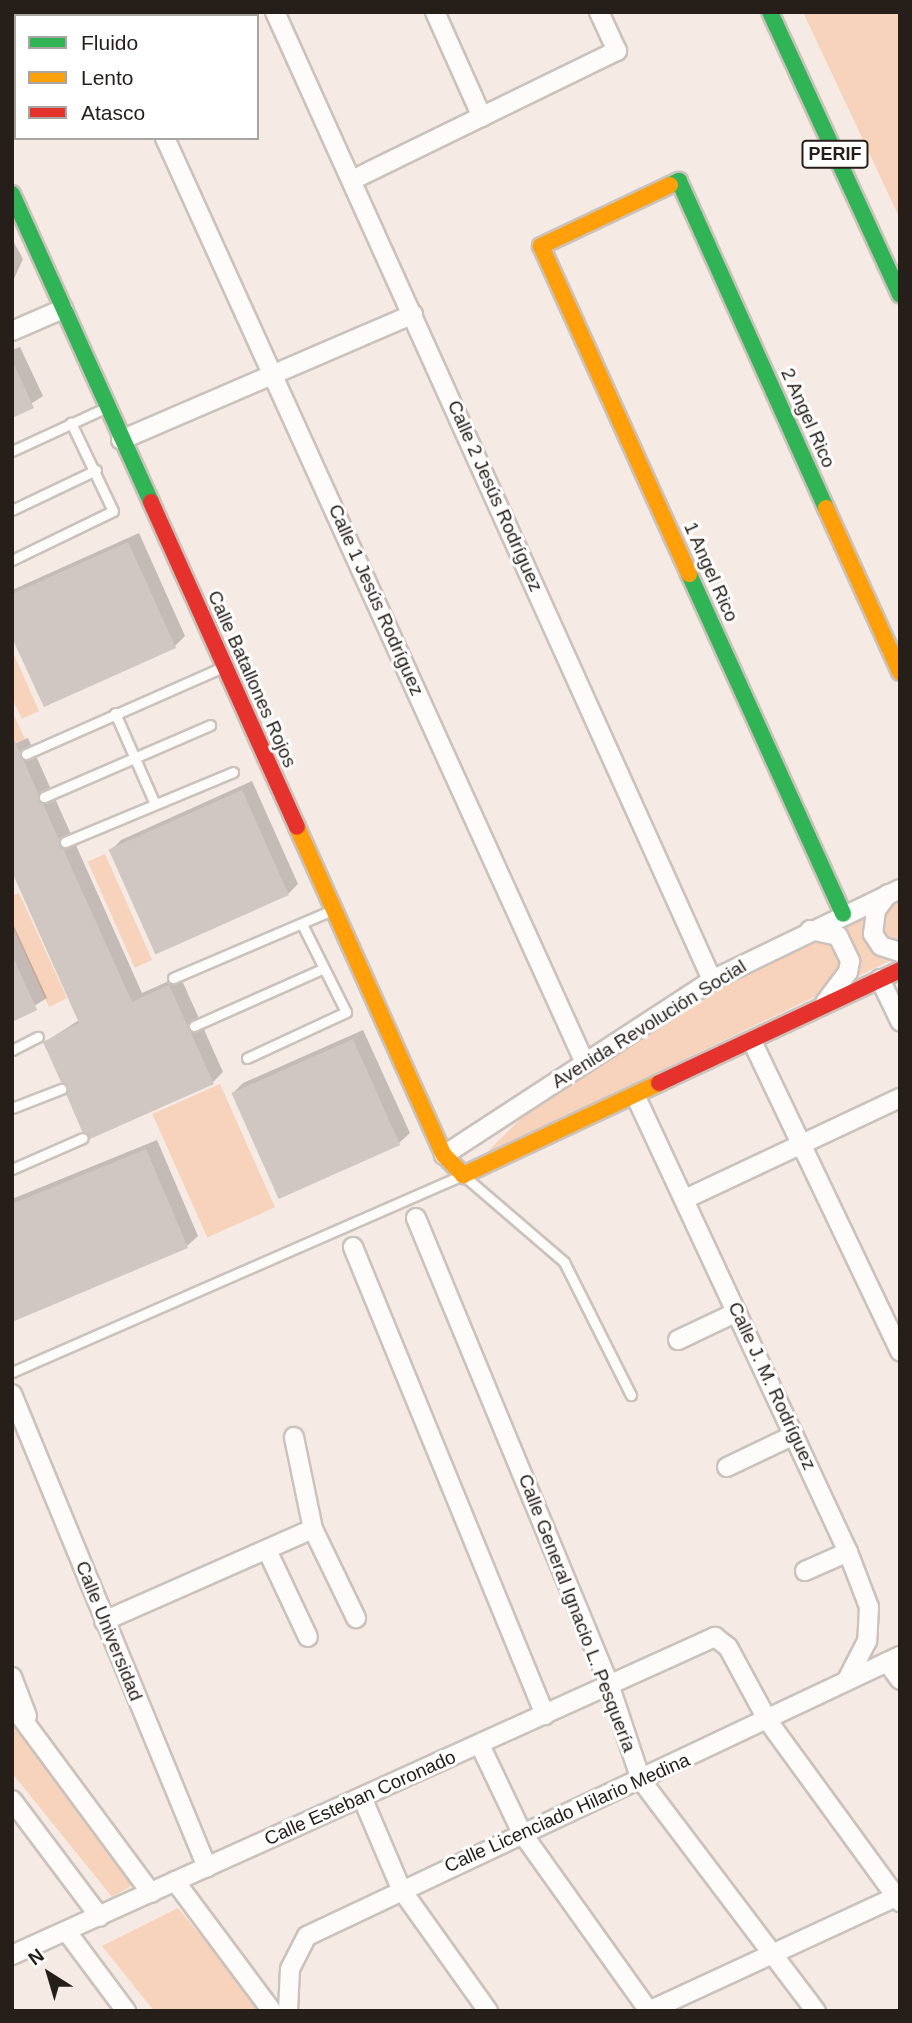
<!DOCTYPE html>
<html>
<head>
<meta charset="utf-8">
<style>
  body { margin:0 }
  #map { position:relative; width:912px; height:2023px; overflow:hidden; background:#f5eae4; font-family:Arial,sans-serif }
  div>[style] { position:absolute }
  .green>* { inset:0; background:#f8d3bb; transform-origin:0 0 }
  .shadow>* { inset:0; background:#0003 }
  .building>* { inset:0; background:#d0c7c2; transform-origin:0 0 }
  .roads { filter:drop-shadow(2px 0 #cbc2bc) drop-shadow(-2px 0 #cbc2bc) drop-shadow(0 2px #cbc2bc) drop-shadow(0 -2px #cbc2bc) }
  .lane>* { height:9px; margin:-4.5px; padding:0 4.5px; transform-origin:4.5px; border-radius:4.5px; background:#fefcfb }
  .street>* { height:18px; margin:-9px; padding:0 9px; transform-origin:9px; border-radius:9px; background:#fefcfb }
  .fast>* { height:16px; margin:-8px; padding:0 8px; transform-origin:8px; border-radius:8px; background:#30b455 }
  .slow>* { height:16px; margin:-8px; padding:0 8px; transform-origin:8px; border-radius:8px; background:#ff9f0a }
  .jam>* { height:16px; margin:-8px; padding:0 8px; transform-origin:8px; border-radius:8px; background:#e5322d }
  span { translate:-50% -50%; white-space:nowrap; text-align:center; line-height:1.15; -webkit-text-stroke:6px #fff; paint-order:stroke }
  .shield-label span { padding:2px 5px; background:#fff; border:2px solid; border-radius:5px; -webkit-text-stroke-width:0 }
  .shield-label { font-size:18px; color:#261e19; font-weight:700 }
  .street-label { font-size:19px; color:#261e19 }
  .frame { position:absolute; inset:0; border:14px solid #261e19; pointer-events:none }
  .legend { position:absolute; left:14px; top:14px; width:245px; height:126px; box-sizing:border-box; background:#fff; border:2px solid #a8a5a3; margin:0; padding:9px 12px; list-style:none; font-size:21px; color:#261e19 }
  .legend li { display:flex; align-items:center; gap:14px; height:35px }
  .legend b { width:35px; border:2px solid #a8a5a3 }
  .north { position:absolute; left:14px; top:1939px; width:70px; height:70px; -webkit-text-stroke:5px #fff; paint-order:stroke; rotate:323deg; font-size:19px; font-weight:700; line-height:28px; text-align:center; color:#261e19 }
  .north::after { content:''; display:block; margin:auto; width:24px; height:32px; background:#261e19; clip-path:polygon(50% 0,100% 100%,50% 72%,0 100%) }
</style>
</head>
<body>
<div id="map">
  <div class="green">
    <div style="clip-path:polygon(803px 12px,900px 12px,900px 219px,872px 159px)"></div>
    <div style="clip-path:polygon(12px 650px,39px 711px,22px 719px,12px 698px)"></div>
    <div style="clip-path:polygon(12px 711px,25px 739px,12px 745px)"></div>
    <div style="left:105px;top:854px;width:116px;height:19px;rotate:66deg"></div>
    <div style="clip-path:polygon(900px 880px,900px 956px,484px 1155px,585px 1056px,708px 969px)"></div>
    <div style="clip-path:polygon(19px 893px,67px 998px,49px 1007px,12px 925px,12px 896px)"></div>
    <div style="left:220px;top:1084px;width:135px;height:74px;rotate:66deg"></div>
    <div style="clip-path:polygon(12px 1717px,138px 1882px,112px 1897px,12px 1773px)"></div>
    <div style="clip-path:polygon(178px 1908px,263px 2011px,154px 2011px,102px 1946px)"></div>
  </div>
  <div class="shadow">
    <div style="clip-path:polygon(12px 239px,23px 259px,12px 283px)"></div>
    <div style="clip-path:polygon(20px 347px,43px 396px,12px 416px,12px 350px)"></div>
    <div style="clip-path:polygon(139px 533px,185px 636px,175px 646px,12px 634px,12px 590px)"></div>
    <div style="clip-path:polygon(28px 738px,142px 993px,180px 976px,223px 1072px,213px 1082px,69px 1085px,45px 1042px,79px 1020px,12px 745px)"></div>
    <div style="clip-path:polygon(252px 781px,298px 884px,288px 894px,111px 850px,121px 840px)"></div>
    <div style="clip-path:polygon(12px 922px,47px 998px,12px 1020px)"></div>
    <div style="clip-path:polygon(363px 1030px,410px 1133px,399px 1143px,280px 1196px,233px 1093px,243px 1083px)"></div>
    <div style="clip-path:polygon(157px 1140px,198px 1236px,187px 1246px,12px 1320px,12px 1199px)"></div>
  </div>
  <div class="building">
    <div style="clip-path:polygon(12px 360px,34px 408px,12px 418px)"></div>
    <div style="clip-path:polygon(128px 542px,176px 648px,44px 707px,12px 638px,12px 594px)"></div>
    <div style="clip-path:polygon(12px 735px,132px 1002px,169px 985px,214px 1084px,90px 1139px,82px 1131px,66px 1094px,67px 1086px,61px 1082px,43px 1042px,79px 1023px,12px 872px)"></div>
    <div style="left:242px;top:790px;width:115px;height:146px;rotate:66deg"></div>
    <div style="clip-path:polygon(12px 955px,37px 1010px,12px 1022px)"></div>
    <div style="left:353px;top:1039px;width:116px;height:133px;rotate:66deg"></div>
    <div style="clip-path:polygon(146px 1149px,188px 1248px,12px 1322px,12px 1204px)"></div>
  </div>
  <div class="roads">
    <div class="lane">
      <div style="left:12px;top:451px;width:102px;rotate:-24.8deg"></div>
      <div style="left:12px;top:510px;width:93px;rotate:-25.5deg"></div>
      <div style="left:12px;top:560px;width:112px;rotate:-25.9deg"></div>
      <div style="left:113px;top:511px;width:98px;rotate:-115.5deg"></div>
      <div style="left:115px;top:713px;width:99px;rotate:66.3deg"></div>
      <div style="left:26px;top:754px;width:215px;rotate:-23.8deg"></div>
      <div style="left:44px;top:797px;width:181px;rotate:-23.4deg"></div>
      <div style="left:65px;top:842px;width:182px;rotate:-22.6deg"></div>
      <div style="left:173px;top:978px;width:171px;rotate:-23.1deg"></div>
      <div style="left:194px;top:1026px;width:142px;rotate:-24deg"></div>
      <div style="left:12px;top:1050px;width:29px;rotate:-27deg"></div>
      <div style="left:247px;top:1058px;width:109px;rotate:-24.9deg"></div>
      <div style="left:346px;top:1012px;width:98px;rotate:-116.6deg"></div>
      <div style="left:12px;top:1108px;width:53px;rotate:-21.2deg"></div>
      <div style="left:12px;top:1169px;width:77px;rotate:-23.6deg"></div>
      <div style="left:12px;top:1372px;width:492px;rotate:-23.6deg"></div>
      <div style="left:463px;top:1175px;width:133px;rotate:40.7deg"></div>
      <div style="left:564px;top:1262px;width:149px;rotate:63.3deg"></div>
    </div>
    <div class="street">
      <div style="left:108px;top:12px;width:4px;rotate:63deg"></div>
      <div style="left:275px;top:12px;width:1062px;rotate:65.7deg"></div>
      <div style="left:435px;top:12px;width:115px;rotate:65.9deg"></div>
      <div style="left:165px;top:138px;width:1016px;rotate:65.58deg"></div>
      <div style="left:352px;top:180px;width:295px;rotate:-26deg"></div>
      <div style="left:617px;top:51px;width:43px;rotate:-114.8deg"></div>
      <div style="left:12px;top:331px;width:56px;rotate:-23.3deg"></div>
      <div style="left:121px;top:440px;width:318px;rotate:-23.3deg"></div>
      <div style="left:888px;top:894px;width:20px;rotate:127deg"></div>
      <div style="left:876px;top:910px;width:24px;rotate:97deg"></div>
      <div style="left:873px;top:934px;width:14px;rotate:56deg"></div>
      <div style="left:881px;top:946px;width:20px;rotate:18deg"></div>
      <div style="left:810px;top:930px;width:29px;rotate:12deg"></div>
      <div style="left:838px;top:936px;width:28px;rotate:64deg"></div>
      <div style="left:850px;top:961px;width:11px;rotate:100deg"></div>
      <div style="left:848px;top:972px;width:38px;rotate:127deg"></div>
      <div style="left:880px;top:979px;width:47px;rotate:64.5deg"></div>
      <div style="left:752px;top:1041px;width:344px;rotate:64.5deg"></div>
      <div style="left:636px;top:1097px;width:502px;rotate:65.02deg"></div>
      <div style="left:848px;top:1552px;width:59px;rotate:69.1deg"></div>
      <div style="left:869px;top:1607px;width:34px;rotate:93deg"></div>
      <div style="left:867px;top:1641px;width:44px;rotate:117.1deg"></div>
      <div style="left:444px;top:1155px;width:320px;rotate:-33.1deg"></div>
      <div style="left:712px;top:980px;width:209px;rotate:-25.8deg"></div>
      <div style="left:685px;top:1199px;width:238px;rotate:-25.2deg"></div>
      <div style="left:416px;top:1218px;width:504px;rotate:67.5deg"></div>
      <div style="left:609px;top:1684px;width:101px;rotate:71.6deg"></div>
      <div style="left:641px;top:1780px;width:290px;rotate:52.9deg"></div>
      <div style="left:353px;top:1247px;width:506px;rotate:67.69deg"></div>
      <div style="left:678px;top:1340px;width:65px;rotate:-25.4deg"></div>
      <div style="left:12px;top:1394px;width:512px;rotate:67.6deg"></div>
      <div style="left:727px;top:1467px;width:74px;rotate:-25.5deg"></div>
      <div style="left:313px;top:1529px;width:99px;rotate:64.2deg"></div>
      <div style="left:267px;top:1550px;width:96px;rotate:64.8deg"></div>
      <div style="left:805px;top:1571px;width:47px;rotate:-23.8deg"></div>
      <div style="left:104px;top:1621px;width:228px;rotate:-23.8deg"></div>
      <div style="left:313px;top:1529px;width:94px;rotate:-101.7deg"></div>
      <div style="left:887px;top:1662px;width:22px;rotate:54deg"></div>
      <div style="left:12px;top:1677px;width:42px;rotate:69deg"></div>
      <div style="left:12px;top:1705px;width:234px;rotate:53.5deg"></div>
      <div style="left:480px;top:1745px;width:98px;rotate:64.5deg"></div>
      <div style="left:522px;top:1833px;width:219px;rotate:54.5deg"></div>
      <div style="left:649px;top:2011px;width:277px;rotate:-24.8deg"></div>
      <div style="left:362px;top:1797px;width:100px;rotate:67deg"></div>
      <div style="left:401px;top:1889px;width:150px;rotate:54.5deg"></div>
      <div style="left:12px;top:1800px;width:146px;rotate:53.1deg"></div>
      <div style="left:175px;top:1881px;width:162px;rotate:53.3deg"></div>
      <div style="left:67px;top:1932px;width:99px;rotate:53.2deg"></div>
      <div style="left:12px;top:1955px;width:772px;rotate:-24.34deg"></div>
      <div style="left:715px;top:1637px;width:16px;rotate:38deg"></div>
      <div style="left:728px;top:1647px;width:84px;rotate:61.6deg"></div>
      <div style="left:768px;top:1721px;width:224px;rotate:53.9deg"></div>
      <div style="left:288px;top:2011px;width:42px;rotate:-87.3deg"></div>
      <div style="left:290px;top:1969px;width:37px;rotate:-63deg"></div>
      <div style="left:307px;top:1936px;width:656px;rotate:-25.28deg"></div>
    </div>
    <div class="fast">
      <div style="left:770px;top:12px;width:311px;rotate:65.3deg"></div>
      <div style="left:670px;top:185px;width:10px;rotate:-24deg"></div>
      <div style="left:679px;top:181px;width:359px;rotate:65.8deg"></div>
      <div style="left:12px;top:194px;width:338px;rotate:65.7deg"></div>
      <div style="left:689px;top:574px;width:373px;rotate:65.6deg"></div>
    </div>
    <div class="slow">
      <div style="left:670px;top:185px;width:143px;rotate:154.7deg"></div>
      <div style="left:541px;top:246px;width:360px;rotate:65.7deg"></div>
      <div style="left:826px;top:508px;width:180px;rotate:65.7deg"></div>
      <div style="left:297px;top:827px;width:359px;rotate:65.9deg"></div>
      <div style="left:444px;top:1155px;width:28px;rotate:46deg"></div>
      <div style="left:463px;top:1175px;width:217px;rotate:-25.1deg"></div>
    </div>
    <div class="jam">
      <div style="left:151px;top:502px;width:356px;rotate:65.8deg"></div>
      <div style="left:659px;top:1083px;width:266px;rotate:-25.1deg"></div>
    </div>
  </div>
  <div class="shield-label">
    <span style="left:835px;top:154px">PERIF</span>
  </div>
  <div class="street-label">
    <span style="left:808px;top:418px;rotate:66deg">2 Angel Rico</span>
    <span style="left:495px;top:496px;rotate:66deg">Calle 2 Jesús Rodríguez</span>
    <span style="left:711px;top:572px;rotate:66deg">1 Angel Rico</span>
    <span style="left:376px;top:600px;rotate:66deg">Calle 1 Jesús Rodríguez</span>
    <span style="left:252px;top:679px;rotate:66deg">Calle Batallones Rojos</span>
    <span style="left:649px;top:1024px;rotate:-32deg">Avenida Revolución Social</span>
    <span style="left:772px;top:1386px;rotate:65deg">Calle J. M. Rodríguez</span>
    <span style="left:577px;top:1613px;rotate:69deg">Calle General Ignacio L. Pesquería</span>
    <span style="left:109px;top:1631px;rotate:68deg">Calle Universidad</span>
    <span style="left:360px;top:1798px;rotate:-24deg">Calle Esteban Coronado</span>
    <span style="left:567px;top:1813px;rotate:-24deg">Calle Licenciado Hilario Medina</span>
  </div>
  <div class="frame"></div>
  <ul class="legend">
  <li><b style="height:9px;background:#30b455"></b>Fluido</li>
  <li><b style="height:9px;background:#ff9f0a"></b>Lento</li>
  <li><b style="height:9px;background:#e5322d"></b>Atasco</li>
  </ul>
  <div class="north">N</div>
</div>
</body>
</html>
